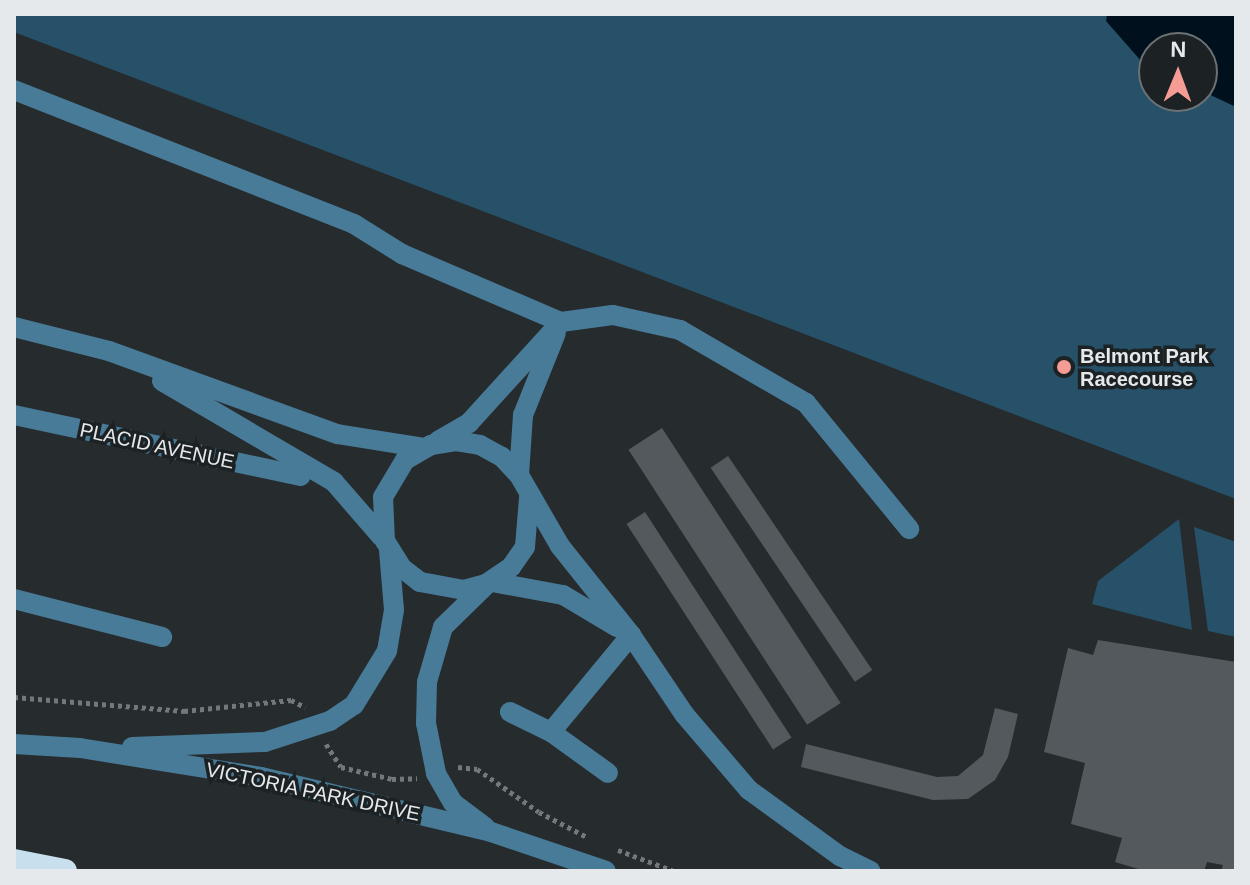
<!DOCTYPE html>
<html>
<head>
<meta charset="utf-8">
<style>
  body { margin:0 }
  #map { position:relative; width:1250px; height:885px; overflow:hidden; background:#262b2e; font-family:Arial,sans-serif }
  div>[style] { position:absolute }
  .green>* { inset:0; background:#265169 }
  .water>* { inset:0; background:#00111d }
  .building>* { inset:0; background:#53595d; transform-origin:0 0 }
  .path>* { height:5px; margin-top:-2.5px; transform-origin:0; background:repeating-linear-gradient(90deg,#73787a 0 4px,transparent 0 8px) }
  .minor>* { height:20px; margin:-10px; padding:0 10px; transform-origin:10px; border-radius:10px; background:#487b98 }
  .highway>* { height:24px; margin:-12px; padding:0 12px; transform-origin:12px; border-radius:12px; background:#c8e0ee }
  .dots>* { width:22px; height:22px; translate:-50% -50%; box-sizing:border-box; border:4px solid #1c2124; border-radius:50% }
  span { translate:-50% -50%; white-space:nowrap; text-align:center; line-height:1.15; -webkit-text-stroke:7px #1c2124; paint-order:stroke }
  .poi-label { font-size:20px; color:#e5e9eb; font-weight:700 }
  .left { translate:0 -50%; text-align:left }
  .street-label { font-size:20px; color:#e5e9eb }
  .frame { position:absolute; inset:0; border:16px solid #e5e9eb; pointer-events:none }
  .north { position:absolute; left:1138px; top:32px; width:80px; height:80px; box-sizing:border-box; background:#1c2124; border:2px solid #6c7174; border-radius:50%; rotate:1deg; font-size:22px; font-weight:700; line-height:32px; text-align:center; color:#e5e9eb }
  .north::after { content:''; display:block; margin:auto; width:28px; height:36px; background:#f59c95; clip-path:polygon(50% 0,100% 100%,50% 72%,0 100%) }
</style>
</head>
<body>
<div id="map">
  <div class="green">
    <div style="clip-path:polygon(evenodd,14px 14px,1236px 14px,1236px 499px,14px 32px,14px 14px,1154px 48px,1202px 48px,1202px 96px,1154px 96px,1154px 48px)"></div>
    <div style="clip-path:polygon(1179px 519px,1192px 630px,1092px 604px,1098px 581px)"></div>
    <div style="clip-path:polygon(1194px 527px,1236px 542px,1236px 637px,1208px 631px)"></div>
  </div>
  <div class="water">
    <div style="clip-path:polygon(1107px 14px,1236px 14px,1236px 107px,1202px 91px,1202px 48px,1154px 48px,1154px 68px,1142px 62px,1106px 21px)"></div>
  </div>
  <div class="building">
    <div style="left:662px;top:428px;width:328px;height:40px;rotate:57deg"></div>
    <div style="left:728px;top:456px;width:258px;height:21px;rotate:56deg"></div>
    <div style="left:645px;top:512px;width:269px;height:22px;rotate:57deg"></div>
    <div style="clip-path:polygon(1098px 640px,1236px 662px,1236px 871px,1221px 871px,1223px 865px,1207px 862px,1204px 871px,1145px 871px,1115px 862px,1122px 838px,1071px 824px,1085px 763px,1044px 752px,1068px 648px,1093px 655px)"></div>
    <div style="clip-path:polygon(995px 708px,1018px 714px,1008px 757px,995px 780px,968px 799px,933px 800px,801px 767px,806px 744px,937px 777px,958px 776px,983px 755px)"></div>
  </div>
  <div class="path">
    <div style="left:14px;top:697px;width:171px;rotate:4.7deg"></div>
    <div style="left:184px;top:711px;width:108px;rotate:-5.9deg"></div>
    <div style="left:291px;top:700px;width:16px;rotate:27deg"></div>
    <div style="left:326px;top:744px;width:27px;rotate:57deg"></div>
    <div style="left:341px;top:767px;width:52px;rotate:13.2deg"></div>
    <div style="left:392px;top:779px;width:25px;rotate:-2deg"></div>
    <div style="left:458px;top:767px;width:19px;rotate:6deg"></div>
    <div style="left:477px;top:769px;width:75px;rotate:34.7deg"></div>
    <div style="left:539px;top:812px;width:54px;rotate:27.5deg"></div>
    <div style="left:618px;top:850px;width:60px;rotate:20.6deg"></div>
  </div>
  <div class="minor">
    <div style="left:14px;top:90px;width:365px;rotate:21.5deg"></div>
    <div style="left:354px;top:224px;width:57px;rotate:32deg"></div>
    <div style="left:402px;top:254px;width:173px;rotate:23.2deg"></div>
    <div style="left:561px;top:322px;width:52px;rotate:-7.7deg"></div>
    <div style="left:613px;top:315px;width:69px;rotate:12.6deg"></div>
    <div style="left:680px;top:330px;width:146px;rotate:30.1deg"></div>
    <div style="left:806px;top:403px;width:163px;rotate:50.7deg"></div>
    <div style="left:14px;top:327px;width:98px;rotate:14.2deg"></div>
    <div style="left:109px;top:351px;width:243px;rotate:20deg"></div>
    <div style="left:337px;top:434px;width:88px;rotate:9.1deg"></div>
    <div style="left:162px;top:381px;width:199px;rotate:30.4deg"></div>
    <div style="left:334px;top:482px;width:72px;rotate:49deg"></div>
    <div style="left:14px;top:415px;width:293px;rotate:12deg"></div>
    <div style="left:438px;top:441px;width:36px;rotate:-30deg"></div>
    <div style="left:469px;top:423px;width:137px;rotate:-47.7deg"></div>
    <div style="left:519px;top:475px;width:60px;rotate:-86.2deg"></div>
    <div style="left:523px;top:415px;width:88px;rotate:-68.1deg"></div>
    <div style="left:529px;top:498px;width:49px;rotate:94.7deg"></div>
    <div style="left:525px;top:547px;width:24px;rotate:125deg"></div>
    <div style="left:511px;top:567px;width:30px;rotate:146deg"></div>
    <div style="left:486px;top:584px;width:23px;rotate:165deg"></div>
    <div style="left:464px;top:590px;width:45px;rotate:-169.7deg"></div>
    <div style="left:420px;top:582px;width:23px;rotate:-142deg"></div>
    <div style="left:402px;top:568px;width:32px;rotate:-122deg"></div>
    <div style="left:385px;top:541px;width:44px;rotate:-92.6deg"></div>
    <div style="left:383px;top:497px;width:43px;rotate:-59.3deg"></div>
    <div style="left:405px;top:460px;width:30px;rotate:-30deg"></div>
    <div style="left:431px;top:445px;width:25px;rotate:-9deg"></div>
    <div style="left:456px;top:441px;width:24px;rotate:9deg"></div>
    <div style="left:480px;top:445px;width:25px;rotate:29deg"></div>
    <div style="left:502px;top:457px;width:25px;rotate:47deg"></div>
    <div style="left:519px;top:475px;width:82px;rotate:60deg"></div>
    <div style="left:560px;top:546px;width:114px;rotate:51.4deg"></div>
    <div style="left:631px;top:635px;width:95px;rotate:56.1deg"></div>
    <div style="left:684px;top:714px;width:100px;rotate:49.5deg"></div>
    <div style="left:749px;top:790px;width:112px;rotate:36deg"></div>
    <div style="left:840px;top:856px;width:34px;rotate:26deg"></div>
    <div style="left:492px;top:582px;width:72px;rotate:10.4deg"></div>
    <div style="left:563px;top:595px;width:63px;rotate:30.7deg"></div>
    <div style="left:14px;top:599px;width:153px;rotate:14.4deg"></div>
    <div style="left:510px;top:712px;width:46px;rotate:26deg"></div>
    <div style="left:551px;top:732px;width:126px;rotate:-50.5deg"></div>
    <div style="left:551px;top:732px;width:70px;rotate:35.7deg"></div>
    <div style="left:14px;top:744px;width:66px;rotate:3.5deg"></div>
    <div style="left:80px;top:748px;width:183px;rotate:9.1deg"></div>
    <div style="left:261px;top:777px;width:236px;rotate:13.4deg"></div>
    <div style="left:491px;top:832px;width:121px;rotate:18.7deg"></div>
    <div style="left:132px;top:747px;width:133px;rotate:-2.2deg"></div>
    <div style="left:265px;top:742px;width:68px;rotate:-17.9deg"></div>
    <div style="left:330px;top:721px;width:29px;rotate:-34deg"></div>
    <div style="left:354px;top:705px;width:63px;rotate:-58.6deg"></div>
    <div style="left:387px;top:651px;width:42px;rotate:-80.3deg"></div>
    <div style="left:394px;top:610px;width:60px;rotate:-94.8deg"></div>
    <div style="left:485px;top:827px;width:40px;rotate:-143deg"></div>
    <div style="left:453px;top:803px;width:34px;rotate:-120deg"></div>
    <div style="left:436px;top:773px;width:51px;rotate:-101.3deg"></div>
    <div style="left:426px;top:723px;width:41px;rotate:-88.6deg"></div>
    <div style="left:427px;top:682px;width:57px;rotate:-73.8deg"></div>
    <div style="left:443px;top:627px;width:60px;rotate:-44.3deg"></div>
  </div>
  <div class="highway">
    <div style="left:14px;top:861px;width:52px;rotate:11.1deg"></div>
  </div>
  <div class="dots">
    <div style="left:1064px;top:367px;background:#f59c95"></div>
  </div>
  <div class="poi-label">
    <span class="left" style="left:1080px;top:368px">Belmont Park<br>Racecourse</span>
  </div>
  <div class="street-label">
    <span style="left:157px;top:446px;rotate:12deg">PLACID AVENUE</span>
    <span style="left:313px;top:792px;rotate:12deg">VICTORIA PARK DRIVE</span>
  </div>
  <div class="frame"></div>
  <div class="north">N</div>
</div>
</body>
</html>
